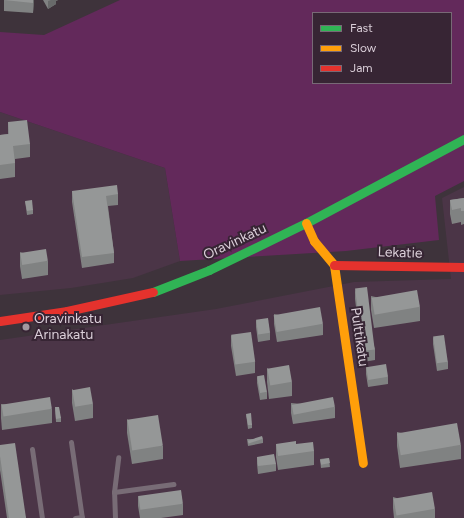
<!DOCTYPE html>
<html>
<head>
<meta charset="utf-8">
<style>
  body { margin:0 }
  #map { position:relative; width:464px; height:518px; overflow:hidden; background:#3e333b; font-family:Figtree,sans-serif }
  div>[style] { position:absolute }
  .built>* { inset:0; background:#4b3547 }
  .green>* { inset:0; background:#63295b }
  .lane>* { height:5px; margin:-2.5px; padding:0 2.5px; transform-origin:2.5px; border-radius:2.5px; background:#786c76 }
  .fast>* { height:9px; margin:-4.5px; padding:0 4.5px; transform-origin:4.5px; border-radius:4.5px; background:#30b455 }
  .slow>* { height:9px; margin:-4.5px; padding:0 4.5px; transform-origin:4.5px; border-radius:4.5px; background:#ff9f0a }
  .jam>* { height:9px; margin:-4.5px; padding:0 4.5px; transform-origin:4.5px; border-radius:4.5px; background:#e5322d }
  .wall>* { inset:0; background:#808282; transform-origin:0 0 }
  .shaded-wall>* { inset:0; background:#686a6a }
  .building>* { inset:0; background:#959797; transform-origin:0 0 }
  .dots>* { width:11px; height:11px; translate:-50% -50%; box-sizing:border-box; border:2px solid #372534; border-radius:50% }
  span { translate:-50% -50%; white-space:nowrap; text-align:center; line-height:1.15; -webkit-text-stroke:4px #372534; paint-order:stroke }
  .street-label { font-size:14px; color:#daced8 }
  .poi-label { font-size:14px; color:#daced8 }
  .left { translate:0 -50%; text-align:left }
  .legend { position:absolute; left:312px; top:12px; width:140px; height:72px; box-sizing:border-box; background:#372534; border:1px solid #786976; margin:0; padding:5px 7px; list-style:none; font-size:12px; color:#daced8 }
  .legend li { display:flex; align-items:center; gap:8px; height:20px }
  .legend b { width:20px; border:1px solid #786976 }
</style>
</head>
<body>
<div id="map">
  <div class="built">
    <div style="clip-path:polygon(0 112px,165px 168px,180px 261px,133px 278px,71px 288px,0 295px)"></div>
    <div style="clip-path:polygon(464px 187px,464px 518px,0 518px,0 340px,216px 309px,354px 282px,451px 279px,442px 198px)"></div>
  </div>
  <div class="green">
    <div style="clip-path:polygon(evenodd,120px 0,464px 0,464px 181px,435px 196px,439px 240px,346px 251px,180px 261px,165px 168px,0 112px,0 32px,44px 35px,120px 0,313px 13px,451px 13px,451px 83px,313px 83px,313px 13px)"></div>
  </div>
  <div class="lane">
    <div style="left:71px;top:442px;width:77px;rotate:81.8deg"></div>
    <div style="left:32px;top:449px;width:70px;rotate:81.8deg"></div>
    <div style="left:114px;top:492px;width:60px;rotate:-7.7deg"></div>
    <div style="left:75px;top:518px;width:7px;rotate:-8deg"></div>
    <div style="left:115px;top:518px;width:26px;rotate:-92deg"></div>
    <div style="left:114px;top:492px;width:35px;rotate:-83deg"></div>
  </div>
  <div class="fast">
    <div style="left:153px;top:292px;width:60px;rotate:-21.4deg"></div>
    <div style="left:209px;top:270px;width:108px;rotate:-25.9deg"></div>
    <div style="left:306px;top:223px;width:179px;rotate:-28deg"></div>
  </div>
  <div class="slow">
    <div style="left:306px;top:223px;width:20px;rotate:66deg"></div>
    <div style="left:314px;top:241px;width:31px;rotate:50deg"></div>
    <div style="left:334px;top:265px;width:200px;rotate:81.7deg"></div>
  </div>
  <div class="jam">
    <div style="left:334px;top:265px;width:130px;rotate:0.9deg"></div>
    <div style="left:0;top:321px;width:68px;rotate:-8.5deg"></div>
    <div style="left:67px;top:311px;width:88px;rotate:-12.5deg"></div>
  </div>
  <div class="wall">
    <div style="clip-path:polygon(4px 0,34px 0,33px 13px,4px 11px)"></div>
    <div style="clip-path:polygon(43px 0,58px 0,56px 1px,56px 4px,48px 9px)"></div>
    <div style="clip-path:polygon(8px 122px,30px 144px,30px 157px,15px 159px,15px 177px,0 179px,0 135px,8px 134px)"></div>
    <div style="clip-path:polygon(72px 191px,118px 194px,118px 205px,108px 206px,114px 253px,114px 263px,82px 268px,72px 202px)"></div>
    <div style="clip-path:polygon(464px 198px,464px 224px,461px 225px,461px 222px,452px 224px,450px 214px,450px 200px)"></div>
    <div style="clip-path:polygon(25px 201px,33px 210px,33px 214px,27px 215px)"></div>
    <div style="clip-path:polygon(20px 252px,48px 261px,48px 275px,22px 279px,20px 266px)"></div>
    <div style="clip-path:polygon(355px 289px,375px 349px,375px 360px,363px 362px,355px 299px)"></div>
    <div style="clip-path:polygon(371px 296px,420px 307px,420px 321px,374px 328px,371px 310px)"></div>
    <div style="clip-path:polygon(274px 314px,323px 324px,323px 335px,277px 342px,274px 324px)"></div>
    <div style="clip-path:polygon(256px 320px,270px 333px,270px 340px,258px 342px,256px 327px)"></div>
    <div style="clip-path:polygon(231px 335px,255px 362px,255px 373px,236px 376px,231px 346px)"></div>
    <div style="clip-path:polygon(433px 337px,448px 362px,448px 369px,437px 371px,433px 344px)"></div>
    <div style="clip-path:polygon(366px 367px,388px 377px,388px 384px,368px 387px,366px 374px)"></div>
    <div style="clip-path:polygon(267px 368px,292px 382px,292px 396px,269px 399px,267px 382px)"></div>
    <div style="clip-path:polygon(257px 376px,267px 392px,267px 399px,260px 400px,257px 383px)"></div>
    <div style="clip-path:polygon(72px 389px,93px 404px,93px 418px,75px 421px,72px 403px)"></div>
    <div style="clip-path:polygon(291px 403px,335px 407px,335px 418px,293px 424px,291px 413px)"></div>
    <div style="clip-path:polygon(1px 404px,52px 409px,52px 423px,2px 430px,1px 418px)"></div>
    <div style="clip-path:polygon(55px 407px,61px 418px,61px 422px,56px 422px)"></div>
    <div style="clip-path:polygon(246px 414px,252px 425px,252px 428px,248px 429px)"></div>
    <div style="clip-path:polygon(127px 419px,163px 446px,163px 459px,132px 464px,127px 433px)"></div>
    <div style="clip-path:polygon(397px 432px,461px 445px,461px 459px,400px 468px,397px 446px)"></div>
    <div style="clip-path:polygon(247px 439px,263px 439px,263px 443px,248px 446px)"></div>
    <div style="clip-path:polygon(276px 444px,314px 451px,314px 465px,278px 470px,276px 457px)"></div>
    <div style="clip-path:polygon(0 445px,26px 518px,7px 518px,0 470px)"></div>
    <div style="clip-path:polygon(257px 457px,276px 464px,276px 471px,258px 474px,257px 464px)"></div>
    <div style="left:329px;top:458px;width:9px;height:9px;rotate:84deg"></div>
    <div style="clip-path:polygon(138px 496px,183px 504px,183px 515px,161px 518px,140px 518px,138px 506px)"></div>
    <div style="clip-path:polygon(393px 497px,435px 509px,435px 518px,394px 518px,393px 508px)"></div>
  </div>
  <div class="shaded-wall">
    <div style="clip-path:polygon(33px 0,34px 0,33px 13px)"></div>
    <div style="clip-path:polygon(51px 0,58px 0,56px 1px,56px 4px,48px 9px,48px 1px)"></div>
  </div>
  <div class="building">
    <div style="clip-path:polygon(4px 0,33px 0,33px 3px)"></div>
    <div style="clip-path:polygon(27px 120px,30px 144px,13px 146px,15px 163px,0 165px,0 135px,9px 134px,8px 122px)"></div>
    <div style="clip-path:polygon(117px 185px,118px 194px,106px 196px,114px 253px,82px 257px,72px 191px)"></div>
    <div style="clip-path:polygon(464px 198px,464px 211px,461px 211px,461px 208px,452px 210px,450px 200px)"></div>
    <div style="clip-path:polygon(32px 200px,33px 210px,27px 211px,25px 201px)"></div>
    <div style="left:46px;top:249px;width:12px;height:26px;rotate:81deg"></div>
    <div style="left:367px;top:287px;width:63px;height:12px;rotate:83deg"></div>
    <div style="left:417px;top:290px;width:17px;height:46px;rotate:80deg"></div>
    <div style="left:320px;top:307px;width:17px;height:47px;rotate:80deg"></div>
    <div style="left:268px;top:318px;width:15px;height:12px;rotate:82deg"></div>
    <div style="left:251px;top:332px;width:30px;height:20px;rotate:82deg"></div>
    <div style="left:444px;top:335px;width:27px;height:11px;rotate:82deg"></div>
    <div style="left:386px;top:364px;width:13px;height:20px;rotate:81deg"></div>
    <div style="left:289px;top:365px;width:17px;height:22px;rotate:80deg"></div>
    <div style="left:264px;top:375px;width:17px;height:7px;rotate:80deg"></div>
    <div style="left:90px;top:387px;width:17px;height:18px;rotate:80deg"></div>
    <div style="left:50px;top:397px;width:12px;height:49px;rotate:81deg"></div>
    <div style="left:333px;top:397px;width:10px;height:42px;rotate:79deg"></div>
    <div style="clip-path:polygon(55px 407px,59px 407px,61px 418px,56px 419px)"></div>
    <div style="clip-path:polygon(251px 413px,252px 425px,248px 425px,246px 414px)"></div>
    <div style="left:158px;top:415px;width:31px;height:31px;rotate:81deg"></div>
    <div style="left:457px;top:423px;width:22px;height:61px;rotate:80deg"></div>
    <div style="left:262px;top:436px;width:3px;height:15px;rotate:72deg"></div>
    <div style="clip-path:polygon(296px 441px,296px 444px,313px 442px,314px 451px,278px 456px,276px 444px)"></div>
    <div style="clip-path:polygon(15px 443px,26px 518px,9px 518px,0 456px,0 445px)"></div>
    <div style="clip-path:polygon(274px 454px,276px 464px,258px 466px,257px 457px)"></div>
    <div style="left:329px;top:458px;width:5px;height:9px;rotate:79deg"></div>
    <div style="left:181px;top:490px;width:14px;height:43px;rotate:82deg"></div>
    <div style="left:432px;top:492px;width:17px;height:39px;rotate:80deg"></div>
  </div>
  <div class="dots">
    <div style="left:26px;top:327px;background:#a398a1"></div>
  </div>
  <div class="street-label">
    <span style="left:235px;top:242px;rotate:-25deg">Oravinkatu</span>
    <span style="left:400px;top:253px;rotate:2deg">Lekatie</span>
    <span style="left:359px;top:337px;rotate:82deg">Pulttikatu</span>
  </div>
  <div class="poi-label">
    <span class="left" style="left:34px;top:327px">Oravinkatu<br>Arinakatu</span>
  </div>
  <ul class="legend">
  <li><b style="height:5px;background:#30b455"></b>Fast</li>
  <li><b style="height:5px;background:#ff9f0a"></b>Slow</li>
  <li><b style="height:5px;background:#e5322d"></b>Jam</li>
  </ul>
</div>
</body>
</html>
